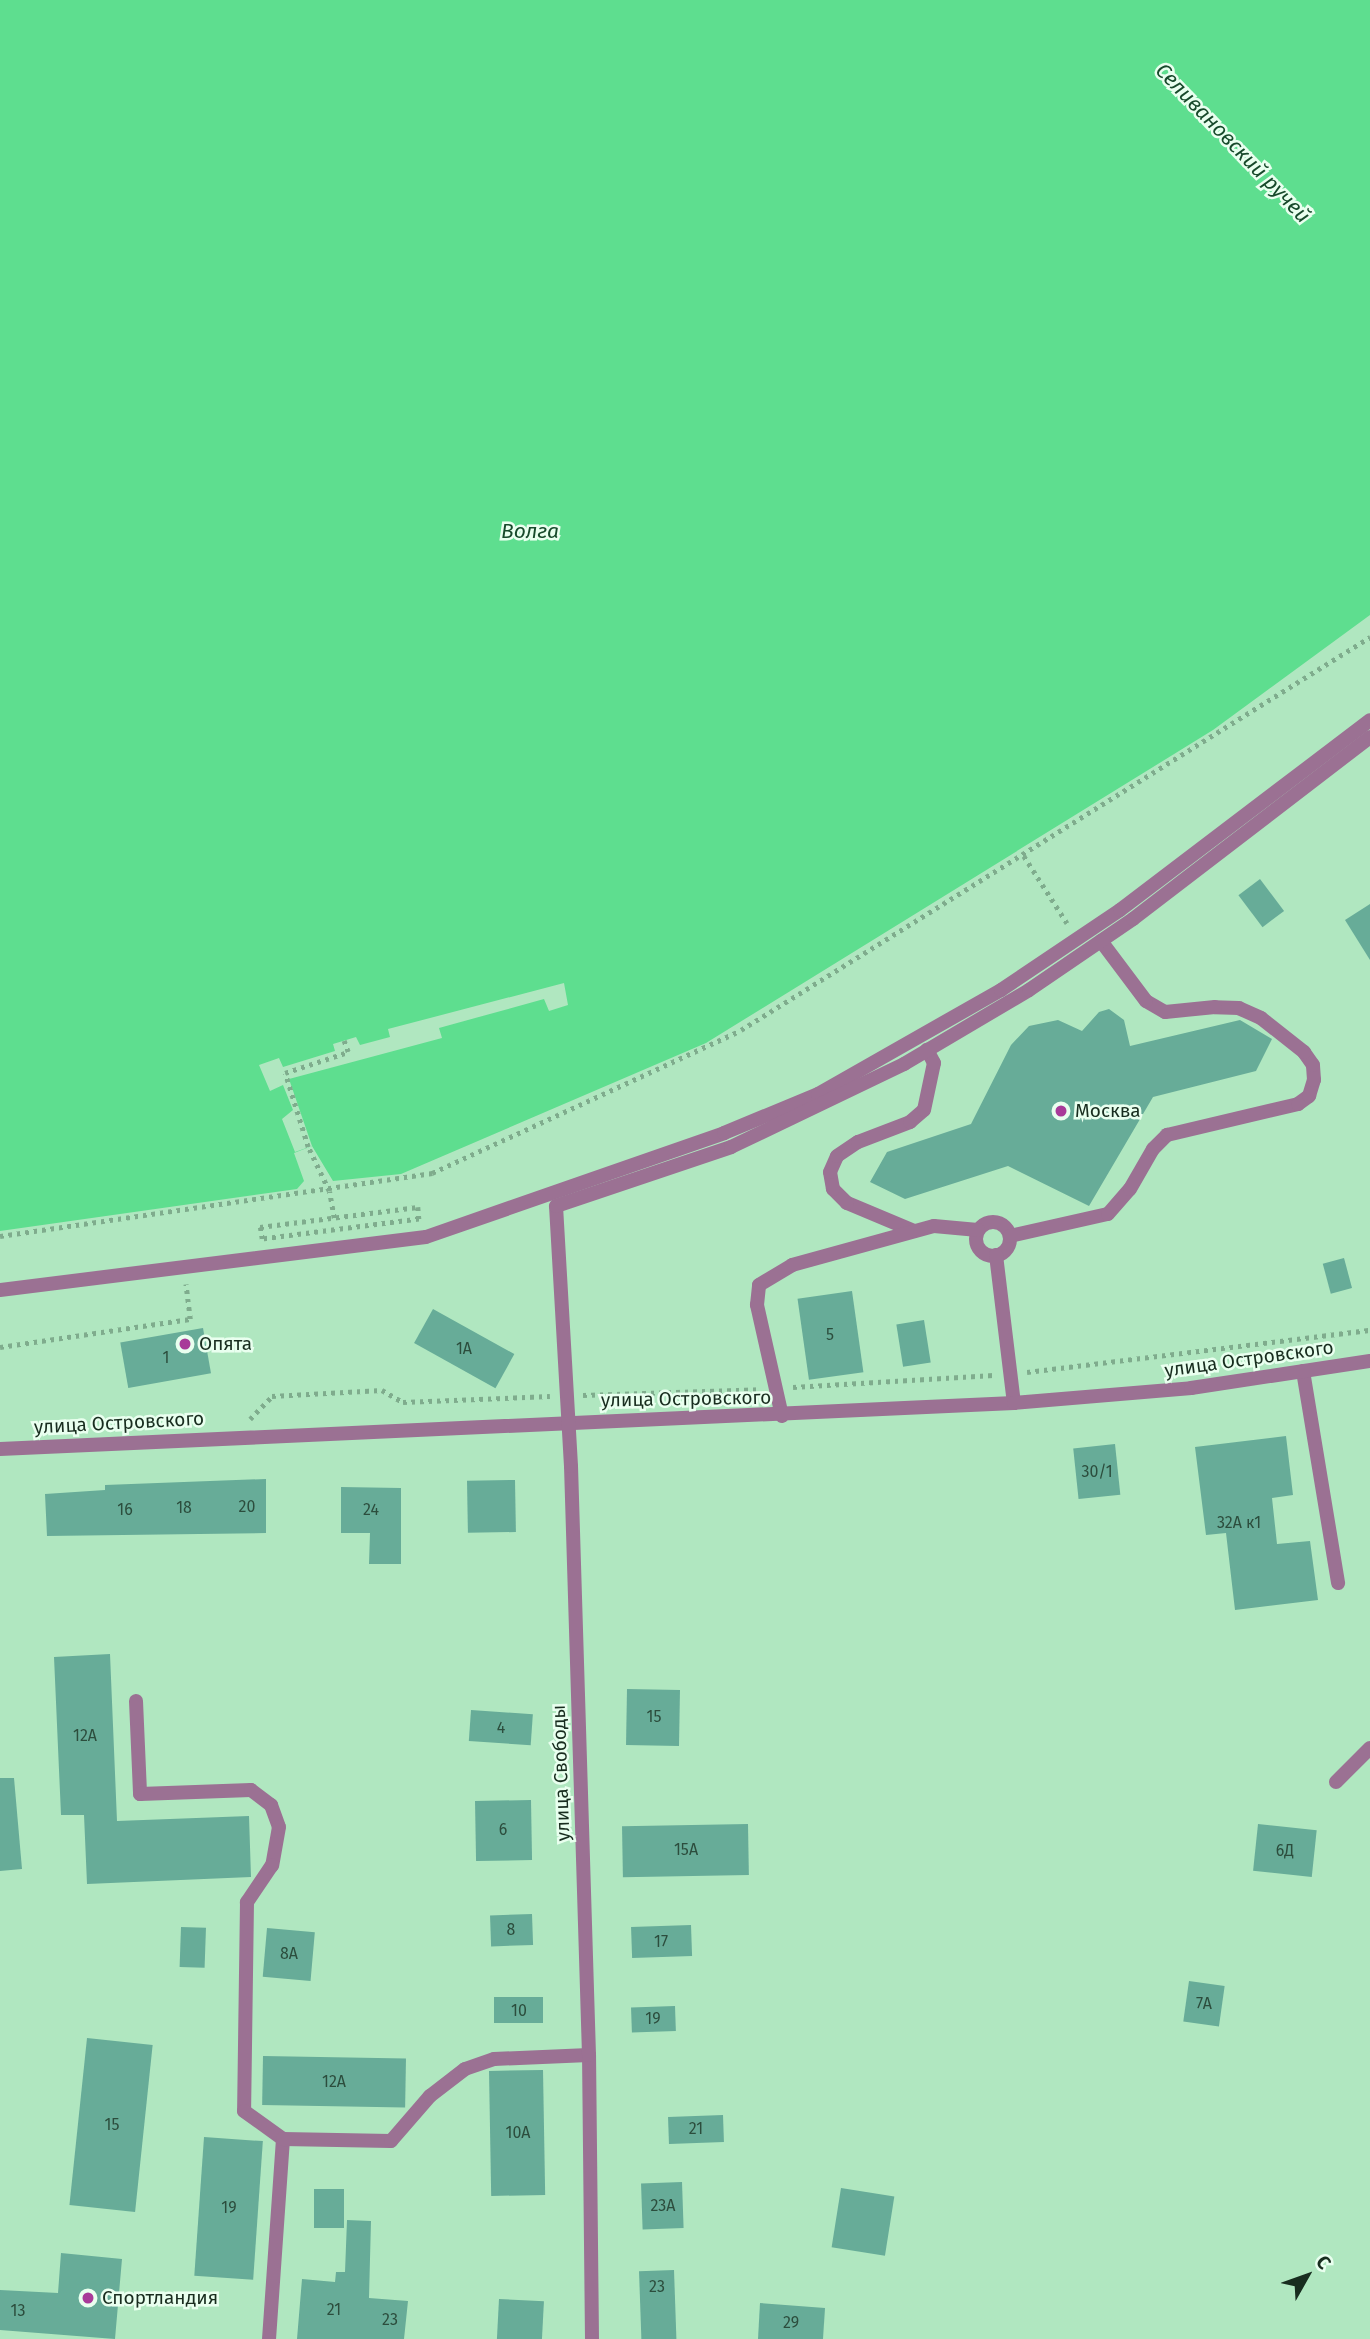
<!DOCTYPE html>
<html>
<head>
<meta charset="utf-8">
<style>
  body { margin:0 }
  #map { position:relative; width:1370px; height:2339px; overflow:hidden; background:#b0e7c0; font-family:"Fira Sans",sans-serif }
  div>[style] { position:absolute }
  .water>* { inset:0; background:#5ede8f }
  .pier>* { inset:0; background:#b0e7c0 }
  .building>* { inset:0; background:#67ac98; transform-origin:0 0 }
  .path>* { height:4.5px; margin-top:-2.25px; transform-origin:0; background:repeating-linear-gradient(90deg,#7fac8d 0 3.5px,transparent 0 8.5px) }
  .service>* { height:14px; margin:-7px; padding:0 7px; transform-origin:7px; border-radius:7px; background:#9b7193 }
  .service>.ring { margin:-7px; padding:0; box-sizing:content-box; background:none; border:14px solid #9b7193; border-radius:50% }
  .pedestrian>* { height:14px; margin:-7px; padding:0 7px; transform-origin:7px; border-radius:7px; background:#9b7193 }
  .minor>* { height:14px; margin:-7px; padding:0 7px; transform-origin:7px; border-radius:7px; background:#9b7193 }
  .dots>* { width:19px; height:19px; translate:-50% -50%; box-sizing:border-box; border:4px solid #e9ffef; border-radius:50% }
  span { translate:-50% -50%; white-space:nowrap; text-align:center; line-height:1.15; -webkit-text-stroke:5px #e9ffef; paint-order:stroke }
  .number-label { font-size:16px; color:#2c4d3d }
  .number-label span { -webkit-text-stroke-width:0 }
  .poi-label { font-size:19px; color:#182d1f }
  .left { translate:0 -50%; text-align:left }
  .street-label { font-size:19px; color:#182d1f }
  .water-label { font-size:21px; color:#174a2b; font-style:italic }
  .north { position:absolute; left:1272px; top:2241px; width:70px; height:70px; -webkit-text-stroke:5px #e9ffef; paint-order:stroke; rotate:50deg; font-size:19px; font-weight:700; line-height:28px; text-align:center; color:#182d1f }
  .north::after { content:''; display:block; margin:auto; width:24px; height:32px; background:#182d1f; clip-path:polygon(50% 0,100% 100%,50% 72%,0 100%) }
</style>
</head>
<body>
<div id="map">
  <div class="water">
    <div style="clip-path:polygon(0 0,1370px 0,1370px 615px,1213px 730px,706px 1043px,401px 1174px,333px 1181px,312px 1146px,294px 1153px,304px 1181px,297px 1189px,0 1231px)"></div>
  </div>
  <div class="pier">
    <div style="clip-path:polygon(564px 983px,568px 1005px,549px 1011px,544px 999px,439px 1028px,442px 1038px,289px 1079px,312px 1146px,295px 1152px,282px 1119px,293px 1110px,283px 1085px,270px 1091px,259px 1065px,279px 1058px,283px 1067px,335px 1051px,333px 1044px,356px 1037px,360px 1045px,390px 1037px,388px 1029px)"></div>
  </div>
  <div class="building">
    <div style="left:1260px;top:879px;width:40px;height:27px;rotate:53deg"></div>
    <div style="clip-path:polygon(1370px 904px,1370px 960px,1345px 920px)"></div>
    <div style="clip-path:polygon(1109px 1009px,1124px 1020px,1130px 1046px,1240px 1020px,1272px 1039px,1256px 1071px,1153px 1097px,1089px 1206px,1008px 1166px,905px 1199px,870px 1182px,887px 1152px,971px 1124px,1011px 1045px,1029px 1026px,1058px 1020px,1082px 1031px,1099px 1012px)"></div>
    <div style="left:1344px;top:1258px;width:31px;height:22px;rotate:75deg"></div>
    <div style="left:852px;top:1291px;width:82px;height:55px;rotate:82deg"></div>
    <div style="left:433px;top:1309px;width:93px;height:39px;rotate:29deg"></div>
    <div style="left:924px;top:1320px;width:43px;height:28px;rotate:81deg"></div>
    <div style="left:203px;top:1328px;width:46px;height:84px;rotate:80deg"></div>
    <div style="clip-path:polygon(1286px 1436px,1293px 1495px,1272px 1498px,1277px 1544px,1310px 1541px,1318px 1600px,1235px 1610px,1226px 1533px,1206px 1535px,1195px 1447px)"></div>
    <div style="left:1115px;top:1444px;width:51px;height:42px;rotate:84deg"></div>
    <div style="clip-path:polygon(266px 1479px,266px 1533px,47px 1536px,45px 1494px,105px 1490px,105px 1485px)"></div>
    <div style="left:515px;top:1480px;width:52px;height:48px;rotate:89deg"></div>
    <div style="clip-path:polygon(341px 1487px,401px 1488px,401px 1564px,369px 1564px,370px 1533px,341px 1533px)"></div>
    <div style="clip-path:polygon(110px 1654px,117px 1821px,249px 1816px,251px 1877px,87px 1884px,84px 1815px,61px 1815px,54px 1657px)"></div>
    <div style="left:627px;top:1689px;width:53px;height:56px;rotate:1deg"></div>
    <div style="left:471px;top:1710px;width:62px;height:31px;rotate:4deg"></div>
    <div style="clip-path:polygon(0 1778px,14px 1778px,22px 1869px,0 1871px)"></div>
    <div style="left:531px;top:1800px;width:60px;height:56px;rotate:89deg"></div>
    <div style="left:748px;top:1824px;width:51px;height:126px;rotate:89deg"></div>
    <div style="left:1258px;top:1824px;width:59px;height:47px;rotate:6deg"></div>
    <div style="left:532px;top:1914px;width:31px;height:42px;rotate:88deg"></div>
    <div style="left:691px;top:1925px;width:31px;height:60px;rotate:88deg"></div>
    <div style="left:181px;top:1927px;width:25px;height:40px;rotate:2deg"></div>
    <div style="left:267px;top:1928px;width:48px;height:49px;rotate:5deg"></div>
    <div style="left:1189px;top:1981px;width:36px;height:41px;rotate:8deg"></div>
    <div style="left:543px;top:1997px;width:26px;height:49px;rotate:90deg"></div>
    <div style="left:675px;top:2006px;width:25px;height:44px;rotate:88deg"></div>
    <div style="left:87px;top:2038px;width:66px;height:168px;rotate:6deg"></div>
    <div style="left:263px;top:2056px;width:143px;height:49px;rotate:1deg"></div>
    <div style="left:543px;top:2070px;width:125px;height:54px;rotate:89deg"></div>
    <div style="left:723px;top:2115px;width:27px;height:55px;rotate:88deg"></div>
    <div style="left:204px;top:2137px;width:59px;height:139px;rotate:4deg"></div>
    <div style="left:682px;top:2182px;width:46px;height:41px;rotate:88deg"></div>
    <div style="left:841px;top:2188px;width:54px;height:60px;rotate:9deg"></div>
    <div style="left:314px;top:2189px;width:30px;height:39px"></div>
    <div style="clip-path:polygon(347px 2220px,371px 2221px,369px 2298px,408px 2301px,404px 2339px,297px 2339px,302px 2279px,335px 2282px,336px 2272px,345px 2272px)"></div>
    <div style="clip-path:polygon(61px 2253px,122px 2259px,115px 2339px,0 2330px,0 2290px,58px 2293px)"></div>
    <div style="left:674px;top:2270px;width:69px;height:35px;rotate:88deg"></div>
    <div style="left:499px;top:2299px;width:45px;height:40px;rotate:3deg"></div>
    <div style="clip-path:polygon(760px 2303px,825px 2308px,823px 2339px,758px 2339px)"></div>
  </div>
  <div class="path">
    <div style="left:1024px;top:856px;width:80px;rotate:57.3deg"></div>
    <div style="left:418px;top:1207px;width:12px;rotate:85deg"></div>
    <div style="left:419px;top:1219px;width:158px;rotate:172.7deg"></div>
    <div style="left:262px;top:1239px;width:12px;rotate:-99deg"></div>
    <div style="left:260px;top:1227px;width:159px;rotate:-7.2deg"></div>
    <div style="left:334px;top:1218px;width:27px;rotate:-100deg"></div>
    <div style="left:329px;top:1191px;width:49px;rotate:-115.5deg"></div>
    <div style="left:308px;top:1147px;width:77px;rotate:-107.3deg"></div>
    <div style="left:285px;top:1073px;width:66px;rotate:-18.4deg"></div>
    <div style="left:348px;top:1052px;width:12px;rotate:-110deg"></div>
    <div style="left:0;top:1236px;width:437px;rotate:-8.3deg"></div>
    <div style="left:432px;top:1173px;width:340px;rotate:-24.8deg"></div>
    <div style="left:741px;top:1030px;width:742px;rotate:-32deg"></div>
    <div style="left:0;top:1347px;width:192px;rotate:-8.4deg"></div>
    <div style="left:190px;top:1319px;width:35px;rotate:-97deg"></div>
    <div style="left:1027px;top:1372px;width:346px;rotate:-7deg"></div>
    <div style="left:793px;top:1387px;width:201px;rotate:-3.4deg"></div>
    <div style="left:583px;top:1395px;width:177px;rotate:-1.9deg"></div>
    <div style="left:250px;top:1419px;width:32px;rotate:-46deg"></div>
    <div style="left:272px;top:1396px;width:110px;rotate:-3.1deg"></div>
    <div style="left:382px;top:1390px;width:24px;rotate:30deg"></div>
    <div style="left:403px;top:1402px;width:147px;rotate:-2.3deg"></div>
  </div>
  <div class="service">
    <div class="ring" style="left:976px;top:1222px;width:20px;height:20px"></div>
    <div style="left:914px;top:1231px;width:73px;rotate:-157.3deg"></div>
    <div style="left:847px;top:1203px;width:20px;rotate:-135deg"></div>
    <div style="left:833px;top:1189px;width:17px;rotate:-100deg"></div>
    <div style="left:830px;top:1172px;width:17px;rotate:-66deg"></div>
    <div style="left:837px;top:1156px;width:25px;rotate:-34deg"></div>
    <div style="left:858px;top:1142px;width:56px;rotate:-21deg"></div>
    <div style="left:910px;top:1122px;width:18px;rotate:-41deg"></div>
    <div style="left:924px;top:1110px;width:48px;rotate:-78deg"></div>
    <div style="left:934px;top:1063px;width:15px;rotate:-118deg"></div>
    <div style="left:1010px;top:1236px;width:100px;rotate:-12.7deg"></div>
    <div style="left:1108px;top:1214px;width:33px;rotate:-49deg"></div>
    <div style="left:1130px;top:1189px;width:46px;rotate:-60.1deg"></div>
    <div style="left:1153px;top:1149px;width:20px;rotate:-45deg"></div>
    <div style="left:1167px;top:1135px;width:135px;rotate:-13.3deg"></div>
    <div style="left:1298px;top:1104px;width:14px;rotate:-36deg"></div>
    <div style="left:1309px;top:1096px;width:17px;rotate:-73deg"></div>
    <div style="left:1314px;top:1080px;width:15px;rotate:-94deg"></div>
    <div style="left:1313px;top:1065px;width:16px;rotate:-125deg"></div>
    <div style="left:1304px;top:1052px;width:55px;rotate:-141.7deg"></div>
    <div style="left:1261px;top:1018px;width:24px;rotate:-156deg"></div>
    <div style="left:1239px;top:1008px;width:24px;rotate:-178deg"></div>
    <div style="left:1215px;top:1007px;width:50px;rotate:174.3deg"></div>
    <div style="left:1165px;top:1012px;width:22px;rotate:-150deg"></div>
    <div style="left:1146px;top:1001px;width:75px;rotate:-126.9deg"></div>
    <div style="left:996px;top:1255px;width:149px;rotate:83.1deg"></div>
    <div style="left:1303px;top:1371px;width:215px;rotate:80.6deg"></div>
    <div style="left:782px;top:1416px;width:114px;rotate:-102.7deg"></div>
    <div style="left:757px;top:1305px;width:20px;rotate:-84deg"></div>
    <div style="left:759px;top:1285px;width:39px;rotate:-31deg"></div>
    <div style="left:792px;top:1265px;width:147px;rotate:-15.4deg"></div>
    <div style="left:934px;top:1226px;width:44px;rotate:5.2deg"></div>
    <div style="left:136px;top:1701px;width:93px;rotate:87.5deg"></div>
    <div style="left:140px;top:1794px;width:111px;rotate:-2.1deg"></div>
    <div style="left:251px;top:1790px;width:25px;rotate:37deg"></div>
    <div style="left:271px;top:1805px;width:23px;rotate:70deg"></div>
    <div style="left:279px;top:1827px;width:39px;rotate:100deg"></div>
    <div style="left:272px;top:1865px;width:45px;rotate:124deg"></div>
    <div style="left:247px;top:1902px;width:209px;rotate:90.8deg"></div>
    <div style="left:244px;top:2111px;width:48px;rotate:35.7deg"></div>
    <div style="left:283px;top:2139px;width:200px;rotate:94deg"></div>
    <div style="left:1336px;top:1782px;width:48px;rotate:-45deg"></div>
    <div style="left:283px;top:2139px;width:108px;rotate:1.1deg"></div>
    <div style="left:391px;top:2141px;width:60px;rotate:-49.1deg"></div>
    <div style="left:430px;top:2096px;width:44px;rotate:-37.6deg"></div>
    <div style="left:465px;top:2069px;width:31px;rotate:-19deg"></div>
    <div style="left:494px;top:2059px;width:95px;rotate:-2.4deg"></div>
  </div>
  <div class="pedestrian">
    <div style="left:0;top:1290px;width:429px;rotate:-7.1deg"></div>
    <div style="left:426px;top:1237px;width:316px;rotate:-19.2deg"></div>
    <div style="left:724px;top:1133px;width:102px;rotate:-22.5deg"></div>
    <div style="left:818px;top:1094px;width:210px;rotate:-29.6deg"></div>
    <div style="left:1001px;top:990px;width:143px;rotate:-33.9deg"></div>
    <div style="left:1120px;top:910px;width:314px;rotate:-37.2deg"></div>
  </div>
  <div class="minor">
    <div style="left:0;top:1449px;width:1015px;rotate:-2.6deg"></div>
    <div style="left:1014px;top:1403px;width:178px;rotate:-4.8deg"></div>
    <div style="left:1191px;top:1388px;width:181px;rotate:-8.6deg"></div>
    <div style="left:592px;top:2339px;width:284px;rotate:-90.6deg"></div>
    <div style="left:589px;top:2055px;width:589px;rotate:-91.75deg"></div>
    <div style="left:571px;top:1466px;width:260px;rotate:-93.3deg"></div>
    <div style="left:556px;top:1206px;width:185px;rotate:-18.6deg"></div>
    <div style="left:731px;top:1147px;width:192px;rotate:-25.6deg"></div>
    <div style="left:904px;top:1064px;width:145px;rotate:-30.6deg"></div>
    <div style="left:1029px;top:990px;width:126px;rotate:-34.3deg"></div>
    <div style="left:1133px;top:919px;width:299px;rotate:-37.5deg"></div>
  </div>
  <div class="dots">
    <div style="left:1061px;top:1111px;background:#a83b99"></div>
    <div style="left:185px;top:1344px;background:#a83b99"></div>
    <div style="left:88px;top:2298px;background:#a83b99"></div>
  </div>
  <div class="number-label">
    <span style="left:830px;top:1335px">5</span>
    <span style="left:464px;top:1349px">1А</span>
    <span style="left:166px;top:1358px">1</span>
    <span style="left:1097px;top:1472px">30/1</span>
    <span style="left:247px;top:1507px">20</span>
    <span style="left:184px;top:1508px">18</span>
    <span style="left:125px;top:1510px">16</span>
    <span style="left:371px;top:1510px">24</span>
    <span style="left:1239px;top:1523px">32А к1</span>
    <span style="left:654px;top:1717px">15</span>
    <span style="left:501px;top:1728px">4</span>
    <span style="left:85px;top:1736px">12А</span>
    <span style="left:503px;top:1830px">6</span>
    <span style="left:686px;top:1850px">15А</span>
    <span style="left:1285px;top:1851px">6Д</span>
    <span style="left:511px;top:1930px">8</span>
    <span style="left:661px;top:1942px">17</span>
    <span style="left:289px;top:1954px">8А</span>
    <span style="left:1204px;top:2004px">7А</span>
    <span style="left:519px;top:2011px">10</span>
    <span style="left:653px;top:2019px">19</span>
    <span style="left:334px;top:2082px">12А</span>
    <span style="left:112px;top:2125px">15</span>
    <span style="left:696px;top:2129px">21</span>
    <span style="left:518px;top:2133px">10А</span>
    <span style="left:663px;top:2206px">23А</span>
    <span style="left:229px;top:2208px">19</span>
    <span style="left:657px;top:2287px">23</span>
    <span style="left:334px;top:2310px">21</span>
    <span style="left:18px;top:2311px">13</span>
    <span style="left:390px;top:2320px">23</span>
    <span style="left:791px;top:2323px">29</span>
  </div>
  <div class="poi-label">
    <span class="left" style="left:1075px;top:1111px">Москва</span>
    <span class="left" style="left:199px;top:1344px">Опята</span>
    <span class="left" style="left:102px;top:2298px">Спортландия</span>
  </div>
  <div class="street-label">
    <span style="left:1249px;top:1359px;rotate:-8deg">улица Островского</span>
    <span style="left:686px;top:1399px;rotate:-1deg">улица Островского</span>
    <span style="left:119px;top:1423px;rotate:-3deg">улица Островского</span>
    <span style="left:561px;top:1773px;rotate:-92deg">улица Свободы</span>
  </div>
  <div class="water-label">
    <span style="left:1233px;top:143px;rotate:46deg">Селивановский ручей</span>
    <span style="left:530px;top:531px">Волга</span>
  </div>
  <div class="north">С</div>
</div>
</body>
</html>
